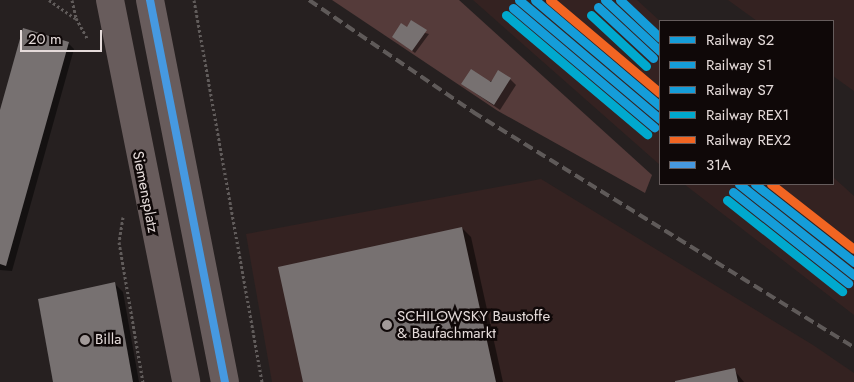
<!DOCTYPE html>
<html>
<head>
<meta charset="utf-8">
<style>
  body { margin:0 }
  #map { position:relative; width:854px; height:382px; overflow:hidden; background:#262020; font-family:Jost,sans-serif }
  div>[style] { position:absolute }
  .built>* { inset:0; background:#342221 }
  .green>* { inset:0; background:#553b3a }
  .shadow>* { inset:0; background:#0007 }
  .building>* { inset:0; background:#777171 }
  .path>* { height:3px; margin-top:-1.5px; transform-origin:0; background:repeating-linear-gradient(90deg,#615c5b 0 2.5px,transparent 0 5px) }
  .primary>* { height:28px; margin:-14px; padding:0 14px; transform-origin:14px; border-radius:14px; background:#685c5c }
  .rail>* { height:4px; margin-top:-2px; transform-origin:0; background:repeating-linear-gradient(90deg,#5f5a59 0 10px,transparent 0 15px) }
  .bus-1>* { height:8px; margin:-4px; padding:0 4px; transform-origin:4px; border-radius:4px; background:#4699e1 }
  .rail-1>* { height:9px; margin:-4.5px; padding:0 4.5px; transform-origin:4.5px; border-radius:4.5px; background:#159dd9 }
  .rail-2>* { height:9px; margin:-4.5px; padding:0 4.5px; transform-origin:4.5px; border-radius:4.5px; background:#159dd9 }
  .rail-3>* { height:9px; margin:-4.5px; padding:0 4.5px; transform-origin:4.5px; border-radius:4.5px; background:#159dd9 }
  .rail-4>* { height:9px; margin:-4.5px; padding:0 4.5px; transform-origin:4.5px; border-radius:4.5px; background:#00a9ce }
  .rail-5>* { height:9px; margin:-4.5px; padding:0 4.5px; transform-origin:4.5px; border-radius:4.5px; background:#f26522 }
  .dots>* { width:14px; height:14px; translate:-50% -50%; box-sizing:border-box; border:2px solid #0f0808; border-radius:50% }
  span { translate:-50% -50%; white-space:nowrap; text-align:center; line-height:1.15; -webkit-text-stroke:5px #0f0808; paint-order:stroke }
  .street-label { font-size:15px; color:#e5dbda }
  .poi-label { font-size:15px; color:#e5dbda }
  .left { translate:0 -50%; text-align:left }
  .legend { position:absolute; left:659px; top:20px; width:175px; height:165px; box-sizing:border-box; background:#0f0808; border:1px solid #655c5c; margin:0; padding:6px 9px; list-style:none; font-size:15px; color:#e5dbda }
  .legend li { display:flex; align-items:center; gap:10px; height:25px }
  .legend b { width:25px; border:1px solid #655c5c }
  .scale { position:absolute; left:20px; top:30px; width:82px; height:22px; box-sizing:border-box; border:2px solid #e5dbda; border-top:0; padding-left:6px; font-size:15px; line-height:18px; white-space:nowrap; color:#e5dbda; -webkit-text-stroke:4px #0f0808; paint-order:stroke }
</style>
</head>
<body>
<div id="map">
  <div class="built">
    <div style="clip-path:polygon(473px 0,637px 0,660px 21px,660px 165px)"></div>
    <div style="clip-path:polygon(728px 0,854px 0,854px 91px,833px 76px,833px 21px,757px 21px)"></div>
    <div style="clip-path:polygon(833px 177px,854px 196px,854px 315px,684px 184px,833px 184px)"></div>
    <div style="clip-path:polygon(541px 179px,813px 345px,854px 373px,854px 382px,272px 382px,246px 234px)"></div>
  </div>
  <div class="green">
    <div style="clip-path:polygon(332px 0,459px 0,652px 175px,645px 193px,498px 111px)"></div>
  </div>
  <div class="shadow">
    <div style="clip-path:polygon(407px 28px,429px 34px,415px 53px,393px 37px)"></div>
    <div style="clip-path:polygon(68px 43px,74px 49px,12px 271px,0 270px,0 116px)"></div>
    <div style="clip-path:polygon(510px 79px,516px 85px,500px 110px,462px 84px)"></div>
    <div style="clip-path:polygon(462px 228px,471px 237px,503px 382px,305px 382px)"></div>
    <div style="clip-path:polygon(114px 283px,123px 292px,139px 382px,55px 382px)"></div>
    <div style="clip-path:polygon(734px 370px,744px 382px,677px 382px)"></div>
  </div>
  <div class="building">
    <div style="clip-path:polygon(411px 20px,427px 30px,412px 51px,392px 37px,401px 23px,407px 27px)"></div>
    <div style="clip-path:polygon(23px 28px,69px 42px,6px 266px,0 264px,0 110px)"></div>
    <div style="clip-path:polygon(471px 69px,491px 82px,498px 70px,511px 78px,494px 105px,461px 84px)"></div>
    <div style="clip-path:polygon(462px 227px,496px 382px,303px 382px,278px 267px)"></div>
    <div style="clip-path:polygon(115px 282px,133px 382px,53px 382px,38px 299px)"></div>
    <div style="clip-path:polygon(735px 368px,738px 382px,675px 382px,675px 381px)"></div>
  </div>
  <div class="path">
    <div style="left:49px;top:0;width:32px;rotate:35deg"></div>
    <div style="left:72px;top:0;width:18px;rotate:77deg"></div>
    <div style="left:76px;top:18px;width:23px;rotate:61deg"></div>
    <div style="left:194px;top:0;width:388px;rotate:79.9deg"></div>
    <div style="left:123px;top:217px;width:25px;rotate:99deg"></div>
    <div style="left:119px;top:242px;width:142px;rotate:80.3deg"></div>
  </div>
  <div class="primary">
    <div style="left:110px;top:0;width:389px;rotate:78.7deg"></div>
    <div style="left:150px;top:0;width:389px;rotate:78.9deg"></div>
  </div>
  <div class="rail">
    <div style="left:309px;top:0;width:199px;rotate:34.3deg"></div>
    <div style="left:473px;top:112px;width:448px;rotate:31.7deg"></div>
  </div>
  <div class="bus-1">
    <div style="left:150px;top:0;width:389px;rotate:78.9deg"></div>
  </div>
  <div class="rail-1">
    <div style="left:519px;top:0;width:185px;rotate:40.2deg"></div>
    <div style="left:605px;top:0;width:75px;rotate:42.8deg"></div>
    <div style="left:739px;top:184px;width:147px;rotate:38.4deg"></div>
  </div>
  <div class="rail-2">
    <div style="left:598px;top:7px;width:75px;rotate:42.8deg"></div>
    <div style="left:513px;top:8px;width:185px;rotate:40.2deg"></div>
    <div style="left:733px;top:192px;width:147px;rotate:38.4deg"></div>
  </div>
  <div class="rail-3">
    <div style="left:535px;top:0;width:164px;rotate:40.3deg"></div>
    <div style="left:620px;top:0;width:55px;rotate:43.5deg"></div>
    <div style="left:755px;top:184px;width:126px;rotate:38.2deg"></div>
  </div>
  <div class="rail-4">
    <div style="left:506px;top:15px;width:185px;rotate:40.2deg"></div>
    <div style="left:591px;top:15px;width:75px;rotate:42.8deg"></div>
    <div style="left:727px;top:200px;width:147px;rotate:38.4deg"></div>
  </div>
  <div class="rail-5">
    <div style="left:550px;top:0;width:144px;rotate:40.2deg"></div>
    <div style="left:771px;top:184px;width:105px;rotate:38.1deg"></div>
  </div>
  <div class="dots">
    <div style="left:387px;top:325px;background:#a29a99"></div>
    <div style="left:85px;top:340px;background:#a29a99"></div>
  </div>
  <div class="street-label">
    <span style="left:145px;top:192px;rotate:79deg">Siemensplatz</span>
  </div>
  <div class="poi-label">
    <span class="left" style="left:397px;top:325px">SCHILOWSKY Baustoffe<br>&amp; Baufachmarkt</span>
    <span class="left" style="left:95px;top:340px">Billa</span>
  </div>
  <ul class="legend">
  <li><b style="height:6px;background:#159dd9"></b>Railway S2</li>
  <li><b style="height:6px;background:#159dd9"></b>Railway S1</li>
  <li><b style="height:6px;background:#159dd9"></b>Railway S7</li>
  <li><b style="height:6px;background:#00a9ce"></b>Railway REX1</li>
  <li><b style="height:6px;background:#f26522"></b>Railway REX2</li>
  <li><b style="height:6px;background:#4699e1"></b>31A</li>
  </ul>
  <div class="scale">20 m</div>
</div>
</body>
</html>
